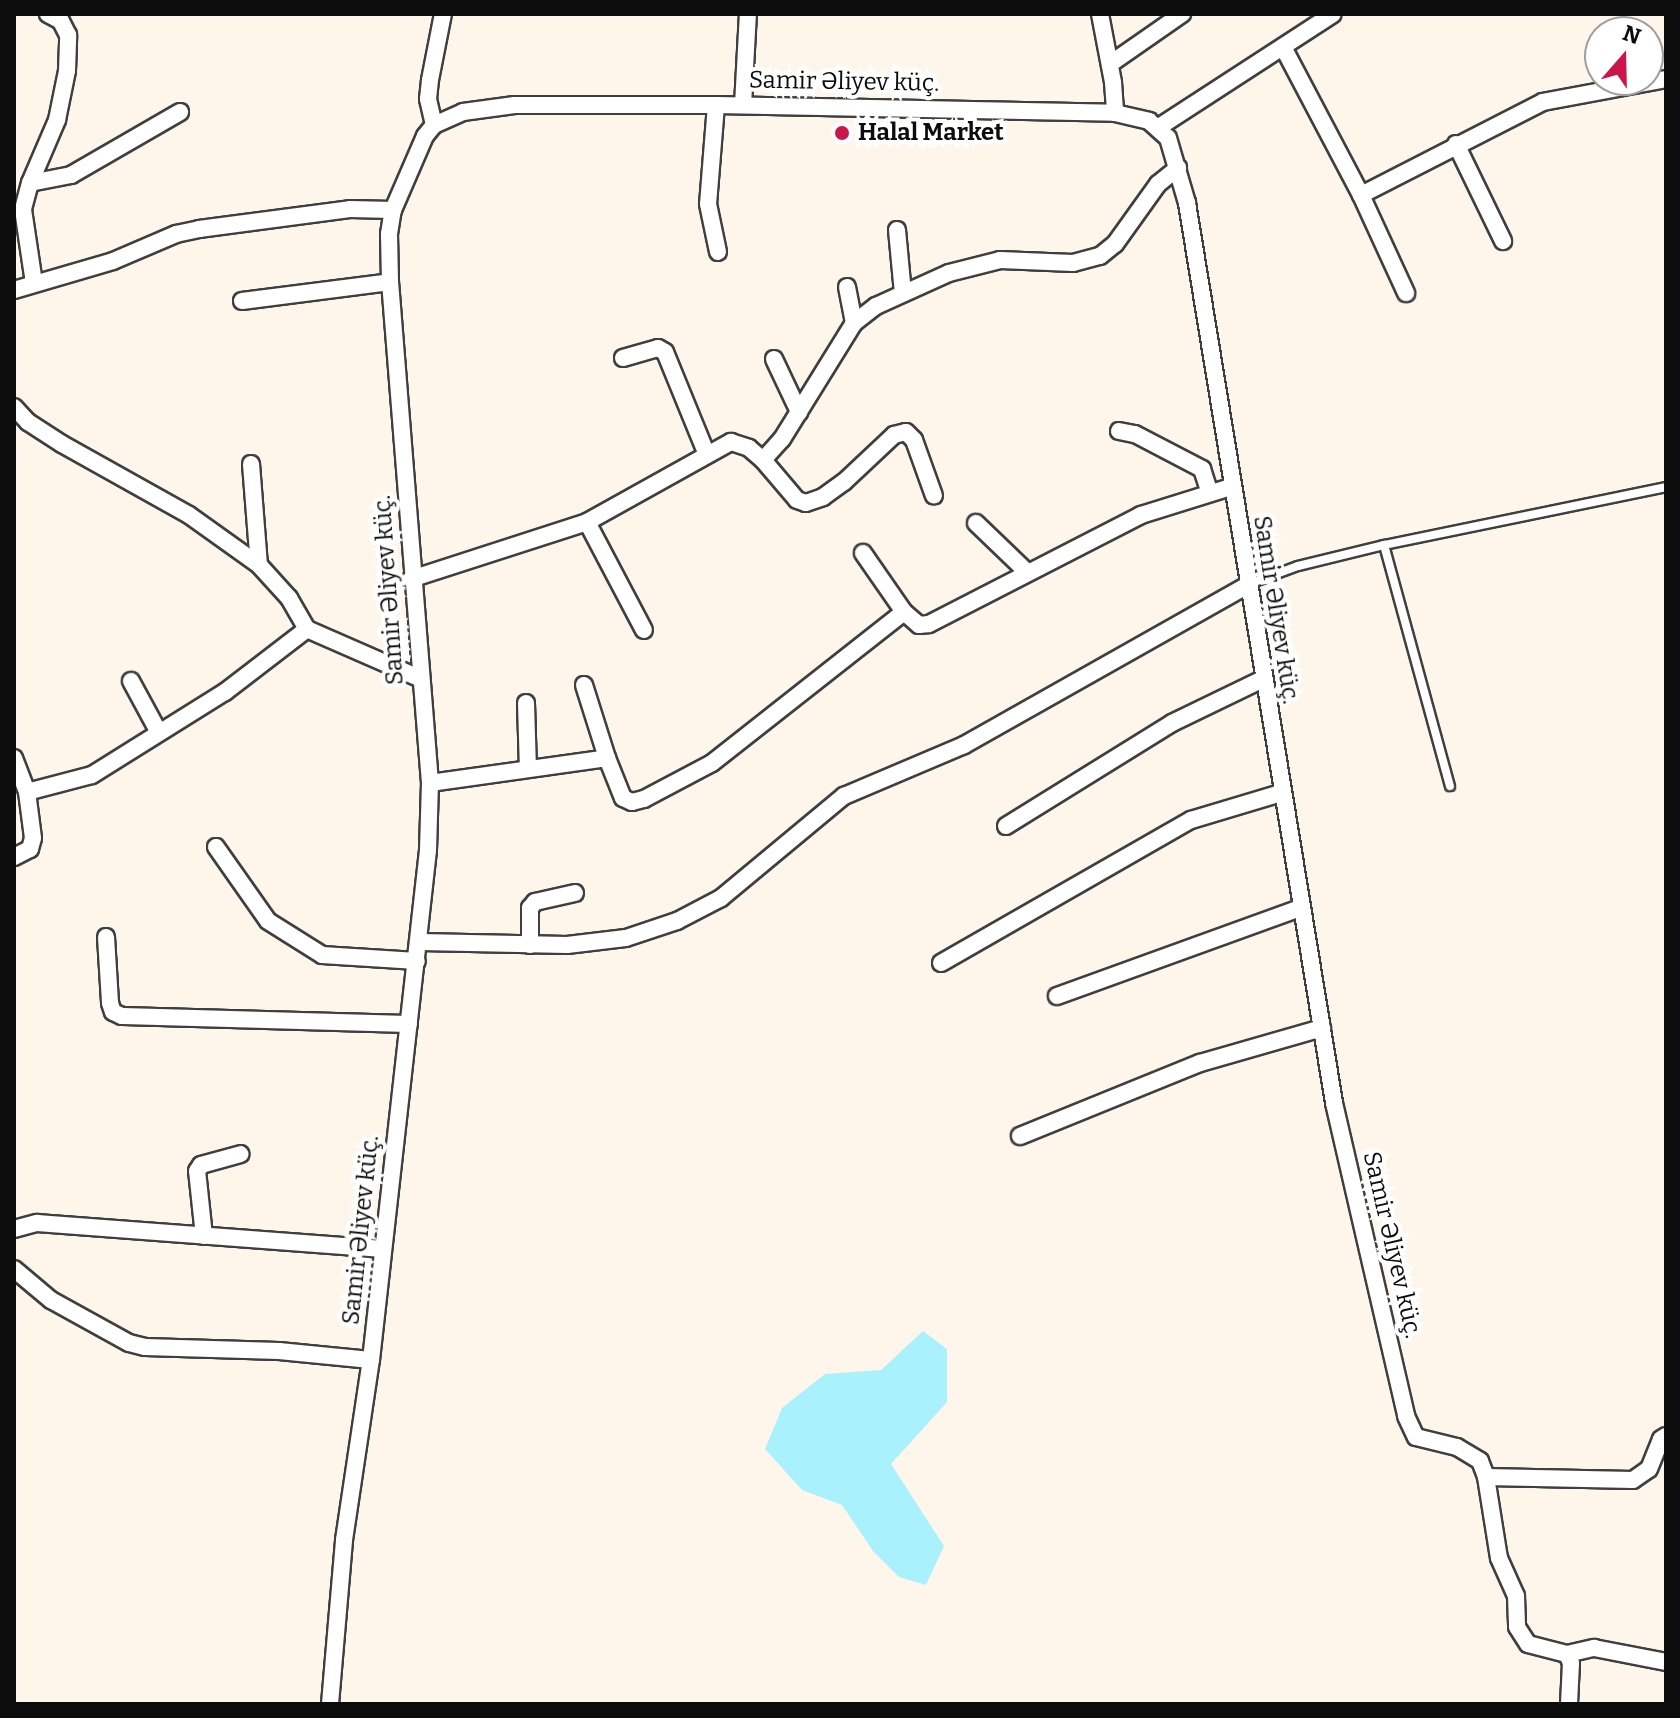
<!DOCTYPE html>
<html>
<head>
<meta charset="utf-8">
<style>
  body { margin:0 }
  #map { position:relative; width:1680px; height:1718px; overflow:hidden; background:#fff6eb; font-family:Bitter,serif }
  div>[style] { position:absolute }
  .water>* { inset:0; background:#a9f2fd }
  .roads { filter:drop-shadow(2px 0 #3f3f3f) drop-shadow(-2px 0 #3f3f3f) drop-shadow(0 2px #3f3f3f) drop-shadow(0 -2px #3f3f3f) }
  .lane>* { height:8px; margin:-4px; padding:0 4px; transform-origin:4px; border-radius:4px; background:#fff }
  .street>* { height:16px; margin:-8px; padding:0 8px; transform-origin:8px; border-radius:8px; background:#fff }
  .dots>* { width:22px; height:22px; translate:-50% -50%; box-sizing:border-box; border:4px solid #fff; border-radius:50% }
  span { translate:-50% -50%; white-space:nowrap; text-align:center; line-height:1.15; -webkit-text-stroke:8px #fff; paint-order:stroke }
  .street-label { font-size:24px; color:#0c0c0c }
  .poi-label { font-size:24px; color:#0c0c0c; font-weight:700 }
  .left { translate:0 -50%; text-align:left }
  .frame { position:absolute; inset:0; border:16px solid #0c0c0c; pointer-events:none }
  .north { position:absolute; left:1584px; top:16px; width:80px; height:80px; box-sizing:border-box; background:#fff; border:2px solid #9e9e9e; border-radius:50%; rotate:20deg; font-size:22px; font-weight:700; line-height:32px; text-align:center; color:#0c0c0c }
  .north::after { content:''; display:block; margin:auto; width:28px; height:36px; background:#ca164b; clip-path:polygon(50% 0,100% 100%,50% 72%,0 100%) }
</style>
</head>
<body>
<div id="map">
  <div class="water">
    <div style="clip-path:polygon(923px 1331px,947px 1349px,947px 1402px,891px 1464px,944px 1546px,926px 1585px,899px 1577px,873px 1551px,842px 1505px,802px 1490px,765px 1449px,782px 1408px,825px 1374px,881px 1370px)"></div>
  </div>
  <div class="roads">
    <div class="lane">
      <div style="left:1384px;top:545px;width:250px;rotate:74.7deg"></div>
      <div style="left:1249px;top:584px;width:52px;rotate:-20.2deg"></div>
      <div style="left:1298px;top:566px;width:89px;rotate:-13.7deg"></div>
      <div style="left:1384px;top:545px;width:288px;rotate:-11.6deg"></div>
    </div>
    <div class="street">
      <div style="left:1100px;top:14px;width:69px;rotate:79.2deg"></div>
      <div style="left:1113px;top:82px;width:31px;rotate:86deg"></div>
      <div style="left:1283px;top:47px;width:167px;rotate:62.2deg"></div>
      <div style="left:1361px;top:195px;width:108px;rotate:65.3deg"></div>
      <div style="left:1110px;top:64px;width:88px;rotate:-34.8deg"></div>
      <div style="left:716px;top:105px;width:99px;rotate:94.6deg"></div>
      <div style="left:708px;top:204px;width:49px;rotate:78.2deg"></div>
      <div style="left:743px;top:105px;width:91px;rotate:-86.9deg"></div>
      <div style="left:434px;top:125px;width:27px;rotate:-103deg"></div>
      <div style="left:428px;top:99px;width:19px;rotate:-84deg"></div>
      <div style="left:430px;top:80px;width:67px;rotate:-78.9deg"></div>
      <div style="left:1159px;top:127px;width:207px;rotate:-33deg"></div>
      <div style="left:1456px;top:144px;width:108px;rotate:64.1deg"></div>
      <div style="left:30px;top:183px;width:42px;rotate:-11deg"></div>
      <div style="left:71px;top:175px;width:126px;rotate:-30deg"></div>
      <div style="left:1361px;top:195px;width:204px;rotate:-27.1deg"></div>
      <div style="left:1543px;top:102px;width:125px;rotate:-10.6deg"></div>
      <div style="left:897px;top:230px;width:63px;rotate:84.6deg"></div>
      <div style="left:34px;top:283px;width:75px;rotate:-98.5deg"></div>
      <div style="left:23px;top:209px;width:27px;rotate:-75deg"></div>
      <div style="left:30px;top:183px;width:69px;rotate:-66.8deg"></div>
      <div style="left:57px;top:120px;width:50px;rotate:-78.5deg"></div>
      <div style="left:67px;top:71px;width:36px;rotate:-88deg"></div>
      <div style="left:68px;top:35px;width:16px;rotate:-117deg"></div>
      <div style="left:61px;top:21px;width:15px;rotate:-152deg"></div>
      <div style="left:847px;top:287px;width:37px;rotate:79deg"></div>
      <div style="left:14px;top:290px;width:103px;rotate:-16.3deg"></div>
      <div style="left:113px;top:261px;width:69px;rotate:-23.2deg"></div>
      <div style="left:176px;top:234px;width:24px;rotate:-12deg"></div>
      <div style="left:199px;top:229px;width:152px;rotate:-7.5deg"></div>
      <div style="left:350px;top:209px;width:43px;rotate:1.3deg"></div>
      <div style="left:242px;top:301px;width:149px;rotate:-7.3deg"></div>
      <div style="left:623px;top:358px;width:36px;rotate:-16deg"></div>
      <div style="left:658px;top:348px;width:8px;rotate:30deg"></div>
      <div style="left:665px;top:352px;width:111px;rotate:67.8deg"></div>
      <div style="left:774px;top:359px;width:59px;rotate:64.7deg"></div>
      <div style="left:14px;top:407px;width:21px;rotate:47deg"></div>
      <div style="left:28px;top:422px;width:40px;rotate:32.9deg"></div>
      <div style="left:62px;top:444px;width:145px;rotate:29.2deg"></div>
      <div style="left:189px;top:515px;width:86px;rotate:35.5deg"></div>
      <div style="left:259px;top:565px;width:45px;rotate:47.7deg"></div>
      <div style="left:289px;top:598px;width:36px;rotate:60deg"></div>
      <div style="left:307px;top:629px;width:122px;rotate:23.6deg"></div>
      <div style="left:1119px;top:431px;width:16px;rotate:11deg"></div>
      <div style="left:1135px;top:434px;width:76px;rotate:27.6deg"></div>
      <div style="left:1202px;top:469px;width:23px;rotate:72deg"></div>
      <div style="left:763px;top:460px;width:52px;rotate:49.6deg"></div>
      <div style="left:797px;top:500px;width:9px;rotate:18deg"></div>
      <div style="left:806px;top:503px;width:18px;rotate:-19deg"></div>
      <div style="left:823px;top:497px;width:26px;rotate:-36deg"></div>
      <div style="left:844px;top:482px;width:69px;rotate:-43.2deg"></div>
      <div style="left:894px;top:435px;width:12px;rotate:-14deg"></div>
      <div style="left:906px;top:432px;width:11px;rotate:45deg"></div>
      <div style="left:914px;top:440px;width:59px;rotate:70.3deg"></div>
      <div style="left:251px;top:464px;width:101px;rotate:85.5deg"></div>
      <div style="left:587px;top:522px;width:122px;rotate:62.2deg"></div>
      <div style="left:976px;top:523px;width:71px;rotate:43.9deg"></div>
      <div style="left:863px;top:553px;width:72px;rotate:55.2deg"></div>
      <div style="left:411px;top:579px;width:185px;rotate:-17.9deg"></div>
      <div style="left:587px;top:522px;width:165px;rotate:-29.1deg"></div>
      <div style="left:731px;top:442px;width:19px;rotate:18deg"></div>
      <div style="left:749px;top:448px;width:18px;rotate:41deg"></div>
      <div style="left:763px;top:460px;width:28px;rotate:-48deg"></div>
      <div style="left:782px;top:439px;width:137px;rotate:-58.2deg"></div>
      <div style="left:854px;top:323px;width:28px;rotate:-38deg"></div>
      <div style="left:876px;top:306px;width:80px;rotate:-24.3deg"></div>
      <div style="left:949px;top:273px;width:53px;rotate:-14.3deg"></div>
      <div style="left:1000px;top:260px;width:73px;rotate:2.4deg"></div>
      <div style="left:1073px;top:263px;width:28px;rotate:-15deg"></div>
      <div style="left:1100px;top:256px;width:19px;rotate:-39deg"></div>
      <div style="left:1115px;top:244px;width:74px;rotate:-54.4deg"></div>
      <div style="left:1158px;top:184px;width:26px;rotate:-39deg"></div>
      <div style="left:131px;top:681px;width:57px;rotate:61.6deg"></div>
      <div style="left:584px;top:685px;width:77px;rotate:72.5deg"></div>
      <div style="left:526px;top:703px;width:66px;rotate:88.3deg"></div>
      <div style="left:14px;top:758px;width:36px;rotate:69deg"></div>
      <div style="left:430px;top:783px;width:179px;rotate:-8deg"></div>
      <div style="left:607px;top:758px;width:43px;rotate:68.2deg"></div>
      <div style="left:623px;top:798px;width:10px;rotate:24deg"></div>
      <div style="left:632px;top:802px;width:12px;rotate:-14deg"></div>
      <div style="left:644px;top:799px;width:77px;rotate:-27.9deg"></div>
      <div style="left:712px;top:763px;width:244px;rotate:-38.2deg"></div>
      <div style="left:904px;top:612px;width:20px;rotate:41deg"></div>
      <div style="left:919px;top:625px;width:10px;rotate:-6deg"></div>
      <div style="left:929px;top:624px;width:238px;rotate:-27.2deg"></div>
      <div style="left:1141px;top:515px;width:94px;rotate:-17.3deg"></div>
      <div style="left:1006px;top:826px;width:195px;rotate:-31.8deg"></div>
      <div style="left:1172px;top:723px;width:101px;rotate:-25.8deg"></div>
      <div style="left:216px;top:847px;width:90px;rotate:54.9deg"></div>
      <div style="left:268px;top:921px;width:64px;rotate:32.2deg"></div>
      <div style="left:322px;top:955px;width:95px;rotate:3.6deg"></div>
      <div style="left:14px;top:857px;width:18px;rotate:-27deg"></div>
      <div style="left:30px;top:849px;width:11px;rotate:-75deg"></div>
      <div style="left:33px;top:838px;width:46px;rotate:-97.4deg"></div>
      <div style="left:27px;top:792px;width:67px;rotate:-14.7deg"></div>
      <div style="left:92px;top:775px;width:157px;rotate:-32deg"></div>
      <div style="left:225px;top:692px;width:103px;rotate:-37.5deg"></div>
      <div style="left:106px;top:937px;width:66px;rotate:86.5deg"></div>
      <div style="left:110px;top:1003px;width:9px;rotate:72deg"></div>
      <div style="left:113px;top:1012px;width:10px;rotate:24deg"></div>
      <div style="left:122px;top:1016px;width:287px;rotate:1.6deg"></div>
      <div style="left:420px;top:942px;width:147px;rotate:1.2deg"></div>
      <div style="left:567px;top:945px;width:59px;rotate:-6.8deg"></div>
      <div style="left:626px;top:938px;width:54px;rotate:-18.4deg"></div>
      <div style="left:677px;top:921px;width:50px;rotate:-27.6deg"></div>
      <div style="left:721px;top:898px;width:160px;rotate:-39.7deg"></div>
      <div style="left:844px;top:796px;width:130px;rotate:-23deg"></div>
      <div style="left:964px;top:745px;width:326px;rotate:-29.4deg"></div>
      <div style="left:530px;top:945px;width:37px;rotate:-90deg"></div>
      <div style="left:530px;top:908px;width:8px;rotate:-50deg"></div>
      <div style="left:535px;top:902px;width:41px;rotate:-12.7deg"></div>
      <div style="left:941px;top:963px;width:288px;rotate:-29.8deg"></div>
      <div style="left:1191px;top:820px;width:94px;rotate:-16.7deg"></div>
      <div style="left:1057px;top:996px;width:258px;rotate:-19.9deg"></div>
      <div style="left:1020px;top:1136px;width:194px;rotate:-22.1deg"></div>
      <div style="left:1200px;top:1063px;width:127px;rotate:-16deg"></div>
      <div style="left:14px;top:1229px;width:24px;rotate:-15deg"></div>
      <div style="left:37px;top:1223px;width:347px;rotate:4.3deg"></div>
      <div style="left:204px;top:1236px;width:65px;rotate:-96.1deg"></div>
      <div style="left:197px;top:1171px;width:7px;rotate:-56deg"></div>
      <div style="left:201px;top:1165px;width:41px;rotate:-15.4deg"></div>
      <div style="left:14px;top:1269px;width:48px;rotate:40deg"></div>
      <div style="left:51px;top:1300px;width:89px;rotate:28.9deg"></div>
      <div style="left:129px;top:1343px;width:16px;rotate:14deg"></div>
      <div style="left:145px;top:1347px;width:134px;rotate:1.7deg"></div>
      <div style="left:279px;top:1351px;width:92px;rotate:5.6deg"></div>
      <div style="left:1486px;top:1477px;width:147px;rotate:1.2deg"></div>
      <div style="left:1633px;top:1480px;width:19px;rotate:-35deg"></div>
      <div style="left:1649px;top:1469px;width:32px;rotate:-68deg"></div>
      <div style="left:1661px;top:1439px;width:6px;rotate:-31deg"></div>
      <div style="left:1567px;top:1654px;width:28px;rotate:-13deg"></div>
      <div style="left:1594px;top:1648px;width:73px;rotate:11deg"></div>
      <div style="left:330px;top:1704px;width:165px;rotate:-85.1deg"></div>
      <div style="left:344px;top:1540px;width:182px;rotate:-81.5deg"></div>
      <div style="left:371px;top:1360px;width:513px;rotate:-83.62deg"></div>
      <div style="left:428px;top:850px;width:67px;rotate:-88.3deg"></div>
      <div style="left:430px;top:783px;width:503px;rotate:-94.56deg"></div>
      <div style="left:390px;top:282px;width:48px;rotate:-91.2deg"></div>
      <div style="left:389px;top:234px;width:24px;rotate:-81deg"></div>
      <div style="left:393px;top:210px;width:81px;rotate:-66.6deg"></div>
      <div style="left:425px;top:136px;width:14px;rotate:-51deg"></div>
      <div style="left:434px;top:125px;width:32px;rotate:-24deg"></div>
      <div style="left:463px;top:112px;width:52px;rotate:-7.7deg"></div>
      <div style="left:515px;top:105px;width:201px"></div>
      <div style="left:716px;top:105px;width:399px;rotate:1.1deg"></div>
      <div style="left:1115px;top:113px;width:35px;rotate:13deg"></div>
      <div style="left:1149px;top:121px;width:25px;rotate:42deg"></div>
      <div style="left:1168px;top:138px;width:68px;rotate:73.7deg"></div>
      <div style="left:1187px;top:203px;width:912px;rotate:80.72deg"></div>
      <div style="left:1334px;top:1103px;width:321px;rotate:77deg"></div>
      <div style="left:1406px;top:1416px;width:23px;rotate:65deg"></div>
      <div style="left:1416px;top:1437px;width:42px;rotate:13.7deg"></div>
      <div style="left:1457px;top:1447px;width:27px;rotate:31deg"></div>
      <div style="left:1480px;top:1461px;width:17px;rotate:69deg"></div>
      <div style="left:1486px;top:1477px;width:82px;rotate:80.9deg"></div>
      <div style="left:1499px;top:1558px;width:42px;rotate:65.9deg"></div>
      <div style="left:1516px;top:1596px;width:31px;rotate:88deg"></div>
      <div style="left:1517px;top:1627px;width:20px;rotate:57deg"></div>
      <div style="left:1528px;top:1644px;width:40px;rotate:14.4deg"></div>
      <div style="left:1567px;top:1654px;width:10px;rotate:66deg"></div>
      <div style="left:1571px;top:1663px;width:41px;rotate:92.8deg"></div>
    </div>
  </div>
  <div class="dots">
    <div style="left:842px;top:133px;background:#ca164b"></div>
  </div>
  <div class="street-label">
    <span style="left:844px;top:82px;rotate:1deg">Samir Əliyev küç.</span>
    <span style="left:389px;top:590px;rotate:-94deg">Samir Əliyev küç.</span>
    <span style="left:1276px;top:610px;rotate:81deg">Samir Əliyev küç.</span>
    <span style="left:361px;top:1230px;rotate:-84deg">Samir Əliyev küç.</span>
    <span style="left:1392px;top:1245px;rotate:77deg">Samir Əliyev küç.</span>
  </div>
  <div class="poi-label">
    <span class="left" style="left:858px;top:133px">Halal Market</span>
  </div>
  <div class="frame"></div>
  <div class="north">N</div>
</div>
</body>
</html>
